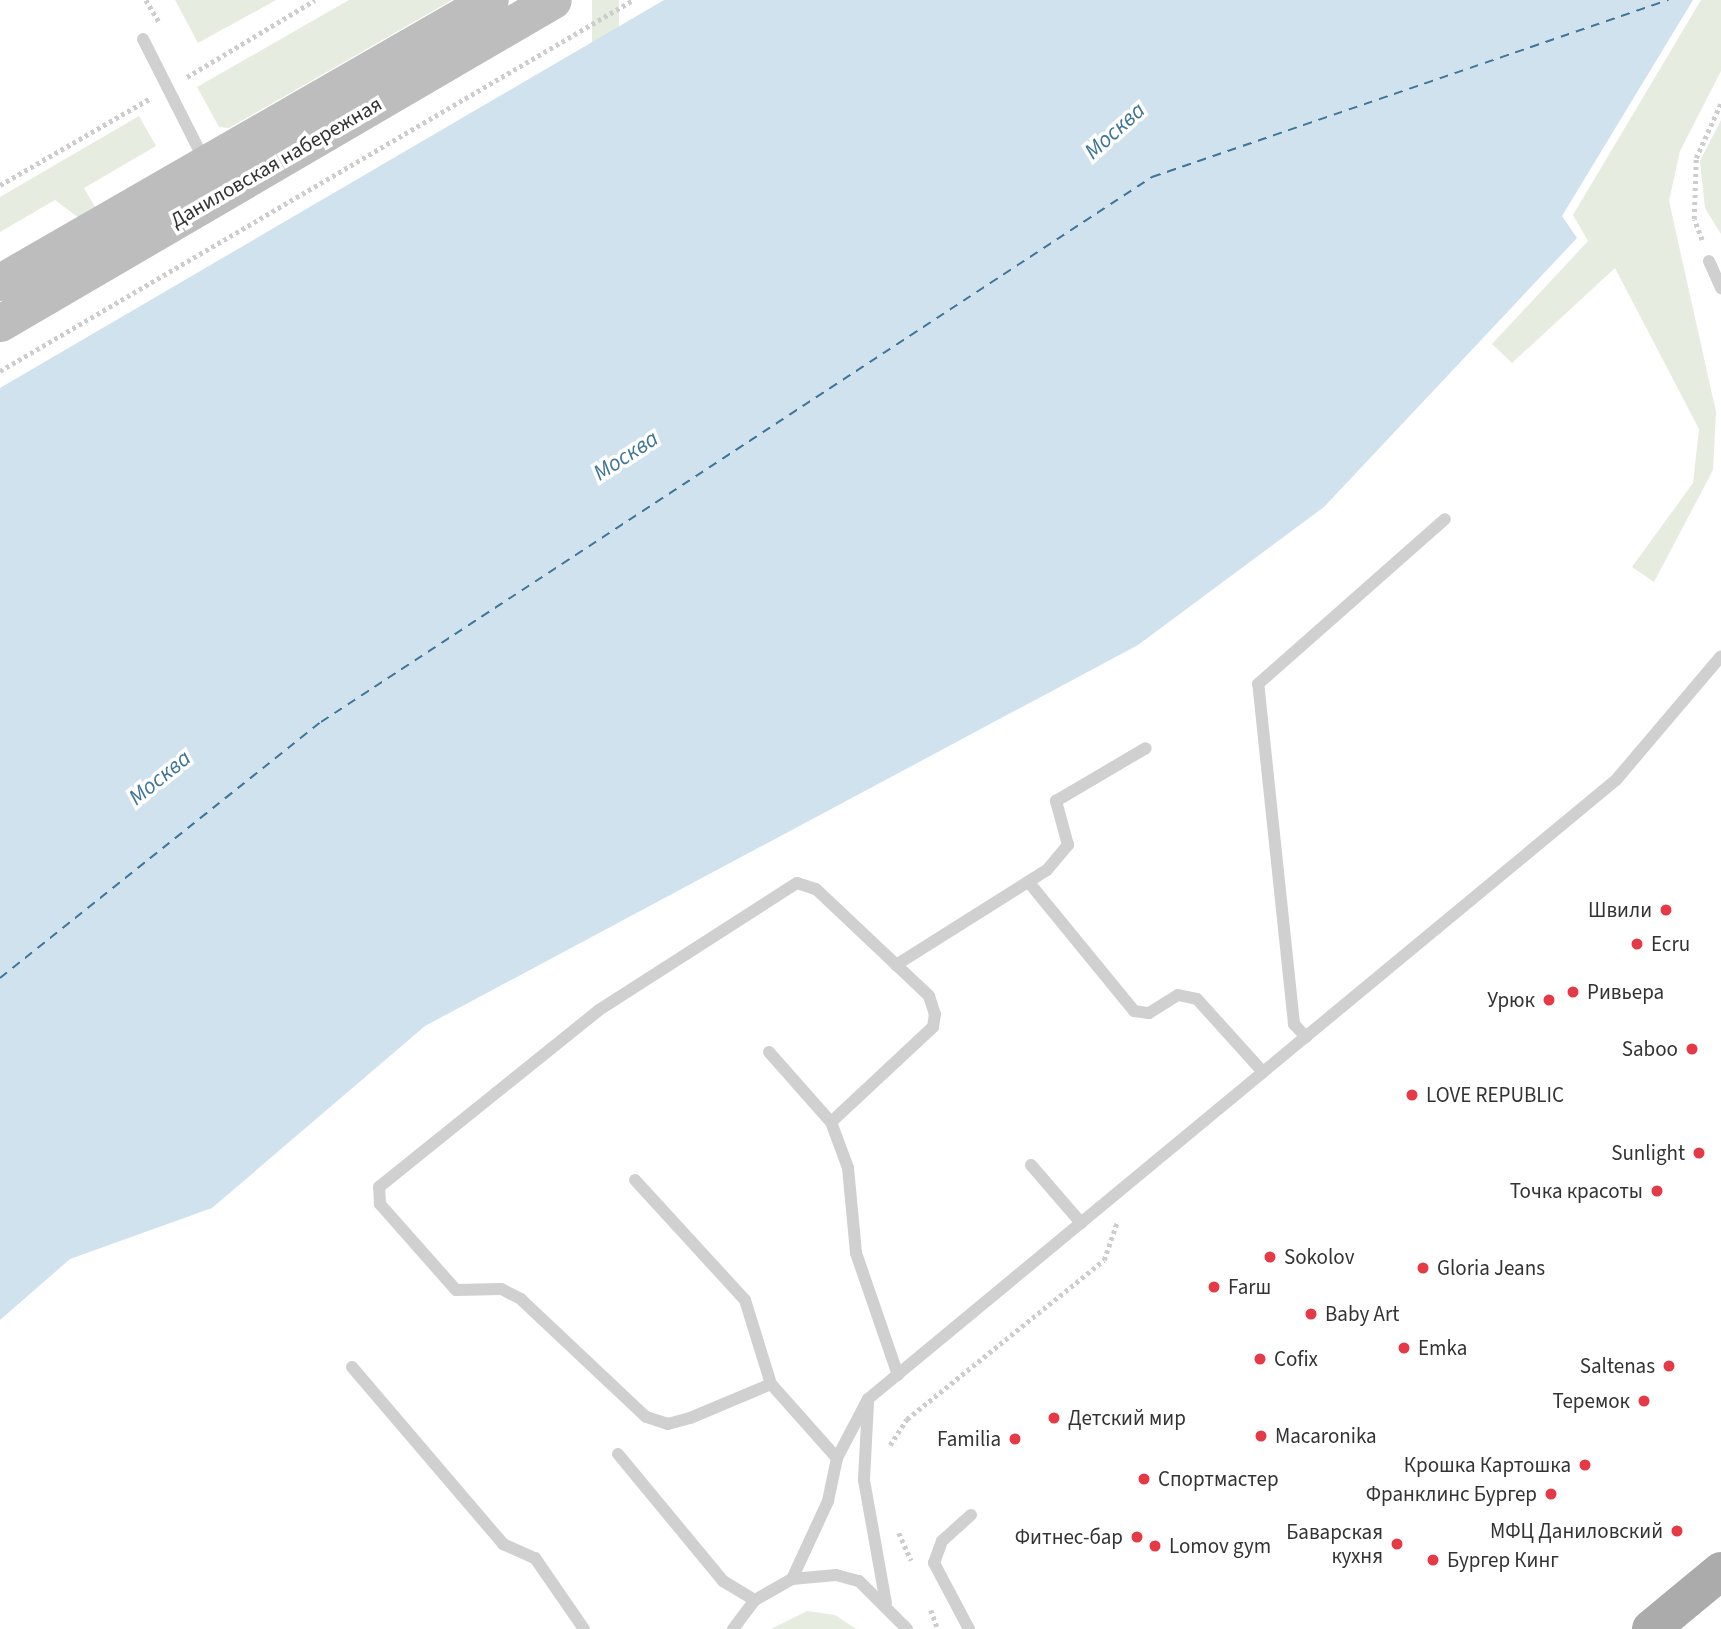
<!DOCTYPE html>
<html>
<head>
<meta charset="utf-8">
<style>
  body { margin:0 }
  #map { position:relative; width:1721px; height:1629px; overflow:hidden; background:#fff; font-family:"Source Sans 3",sans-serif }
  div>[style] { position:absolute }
  .green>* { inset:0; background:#e6ecdf; transform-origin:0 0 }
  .water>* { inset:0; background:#cfe2ee }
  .ferry>* { height:2px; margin-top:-1px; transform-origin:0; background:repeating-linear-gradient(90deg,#3f7597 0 9px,transparent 0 16px) }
  .path>* { height:4.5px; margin-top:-2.25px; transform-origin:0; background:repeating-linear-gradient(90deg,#cdcdcd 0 3.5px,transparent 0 7px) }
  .lane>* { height:12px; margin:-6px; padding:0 6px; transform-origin:6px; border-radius:6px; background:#d0d0d0 }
  .secondary>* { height:37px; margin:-18.5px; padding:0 18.5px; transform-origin:18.5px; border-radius:18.5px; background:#bdbdbd }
  .primary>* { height:38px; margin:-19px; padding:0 19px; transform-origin:19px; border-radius:19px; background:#ababab }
  .dots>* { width:19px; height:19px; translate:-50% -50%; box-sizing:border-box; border:4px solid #fff; border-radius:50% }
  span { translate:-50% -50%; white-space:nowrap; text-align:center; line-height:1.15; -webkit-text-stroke:7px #fff; paint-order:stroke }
  .street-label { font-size:21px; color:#333 }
  .poi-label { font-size:21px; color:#333 }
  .right { translate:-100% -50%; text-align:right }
  .left { translate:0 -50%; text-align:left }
  .water-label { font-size:23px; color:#3f7597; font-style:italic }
</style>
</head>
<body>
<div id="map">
  <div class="green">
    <div style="clip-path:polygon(175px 0,276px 0,198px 43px)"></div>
    <div style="clip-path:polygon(349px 0,452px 0,229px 128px,219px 127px,197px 87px)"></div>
    <div style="left:592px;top:0;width:27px;height:688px"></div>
    <div style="clip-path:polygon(1701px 0,1721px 0,1721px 71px,1680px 151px,1669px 201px,1716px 412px,1713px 470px,1654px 582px,1632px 567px,1693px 483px,1699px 429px,1615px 268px,1512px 363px,1492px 344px,1588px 241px,1573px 215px)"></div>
    <div style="clip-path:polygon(139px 116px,156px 146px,84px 188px,98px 212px,83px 221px,55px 200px,0 232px,0 197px)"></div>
    <div style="clip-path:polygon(1721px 120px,1721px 234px,1705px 208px,1700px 161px)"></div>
    <div style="clip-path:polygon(807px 1611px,835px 1615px,856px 1629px,771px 1629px)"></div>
  </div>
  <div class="water">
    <div style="clip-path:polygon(664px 0,1693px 0,1562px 216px,1577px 238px,1324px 507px,1138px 645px,425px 1026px,212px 1208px,70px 1259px,0 1320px,0 388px)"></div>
  </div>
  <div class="ferry">
    <div style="left:0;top:978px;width:411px;rotate:-38.6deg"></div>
    <div style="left:321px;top:722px;width:994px;rotate:-33.26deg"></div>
    <div style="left:1152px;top:177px;width:546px;rotate:-18.93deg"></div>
  </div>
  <div class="path">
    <div style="left:146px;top:0;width:27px;rotate:59deg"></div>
    <div style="left:187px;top:77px;width:149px;rotate:-31deg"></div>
    <div style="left:0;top:185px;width:172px;rotate:-30deg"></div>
    <div style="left:1702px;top:240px;width:22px;rotate:-111deg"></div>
    <div style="left:1694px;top:219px;width:61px;rotate:-88.1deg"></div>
    <div style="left:1696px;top:158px;width:60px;rotate:-65.6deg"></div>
    <div style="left:0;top:371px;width:734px;rotate:-30.37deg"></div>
    <div style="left:890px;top:1445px;width:31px;rotate:-57deg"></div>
    <div style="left:907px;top:1419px;width:253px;rotate:-38.9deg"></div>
    <div style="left:1104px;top:1260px;width:39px;rotate:-71deg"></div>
    <div style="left:899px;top:1533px;width:30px;rotate:66deg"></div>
    <div style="left:931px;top:1610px;width:20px;rotate:70deg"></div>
  </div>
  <div class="lane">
    <div style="left:143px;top:39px;width:136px;rotate:63.2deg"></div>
    <div style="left:1709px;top:261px;width:30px;rotate:66deg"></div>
    <div style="left:1031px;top:885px;width:163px;rotate:50.7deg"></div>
    <div style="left:1134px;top:1011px;width:15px;rotate:8deg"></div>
    <div style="left:1149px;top:1013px;width:34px;rotate:-32deg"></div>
    <div style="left:1178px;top:995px;width:19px;rotate:12deg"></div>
    <div style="left:1197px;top:999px;width:98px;rotate:47.9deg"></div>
    <div style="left:896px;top:965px;width:178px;rotate:-32.2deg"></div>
    <div style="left:1047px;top:870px;width:33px;rotate:-50deg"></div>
    <div style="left:1068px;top:845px;width:46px;rotate:-105.3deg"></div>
    <div style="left:1056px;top:801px;width:104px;rotate:-30.5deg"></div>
    <div style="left:1306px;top:1037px;width:18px;rotate:-133deg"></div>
    <div style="left:1294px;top:1024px;width:342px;rotate:-96deg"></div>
    <div style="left:1258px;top:684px;width:249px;rotate:-41.4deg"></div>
    <div style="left:769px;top:1052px;width:94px;rotate:48.5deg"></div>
    <div style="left:831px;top:1122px;width:49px;rotate:69.7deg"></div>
    <div style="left:848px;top:1168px;width:85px;rotate:84.6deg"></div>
    <div style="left:856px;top:1253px;width:129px;rotate:71deg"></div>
    <div style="left:1031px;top:1165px;width:77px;rotate:49.2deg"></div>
    <div style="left:635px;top:1180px;width:163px;rotate:47.5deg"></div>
    <div style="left:745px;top:1300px;width:88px;rotate:72.8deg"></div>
    <div style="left:771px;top:1384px;width:99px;rotate:48.3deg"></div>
    <div style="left:352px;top:1367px;width:233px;rotate:49.5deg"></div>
    <div style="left:503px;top:1544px;width:35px;rotate:24deg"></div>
    <div style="left:535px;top:1558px;width:86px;rotate:55.4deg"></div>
    <div style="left:771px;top:1384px;width:88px;rotate:157.2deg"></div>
    <div style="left:690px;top:1418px;width:23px;rotate:165deg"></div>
    <div style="left:668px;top:1424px;width:23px;rotate:-162deg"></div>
    <div style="left:646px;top:1417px;width:172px;rotate:-136.7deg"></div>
    <div style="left:521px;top:1299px;width:22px;rotate:-153deg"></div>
    <div style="left:501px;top:1289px;width:45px;rotate:178.7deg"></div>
    <div style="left:456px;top:1290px;width:115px;rotate:-131.5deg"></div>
    <div style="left:380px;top:1204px;width:17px;rotate:-93deg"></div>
    <div style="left:379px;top:1187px;width:282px;rotate:-38.8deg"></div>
    <div style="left:599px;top:1010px;width:235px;rotate:-32.7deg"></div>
    <div style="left:797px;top:883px;width:20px;rotate:18deg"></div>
    <div style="left:816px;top:889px;width:156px;rotate:43.4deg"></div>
    <div style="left:929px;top:996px;width:19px;rotate:72deg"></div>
    <div style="left:935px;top:1014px;width:13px;rotate:99deg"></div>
    <div style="left:933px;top:1027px;width:139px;rotate:137deg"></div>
    <div style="left:868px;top:1403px;width:77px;rotate:93deg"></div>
    <div style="left:864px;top:1480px;width:125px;rotate:79.9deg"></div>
    <div style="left:618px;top:1454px;width:165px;rotate:50.4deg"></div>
    <div style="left:723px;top:1581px;width:37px;rotate:31deg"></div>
    <div style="left:792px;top:1579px;width:86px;rotate:-65.2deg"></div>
    <div style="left:828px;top:1501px;width:44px;rotate:-78.2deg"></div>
    <div style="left:837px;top:1458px;width:67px;rotate:-62.3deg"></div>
    <div style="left:868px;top:1399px;width:971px;rotate:-39.61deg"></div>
    <div style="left:1616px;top:780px;width:162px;rotate:-49.7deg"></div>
    <div style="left:733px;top:1629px;width:36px;rotate:-53deg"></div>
    <div style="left:755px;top:1600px;width:43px;rotate:-29.6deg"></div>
    <div style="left:792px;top:1579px;width:44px;rotate:-5.2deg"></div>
    <div style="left:836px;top:1575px;width:24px;rotate:15deg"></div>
    <div style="left:859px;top:1581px;width:68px;rotate:45deg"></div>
    <div style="left:969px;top:1629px;width:75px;rotate:-117.9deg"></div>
    <div style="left:934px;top:1563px;width:23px;rotate:-70deg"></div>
    <div style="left:942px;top:1541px;width:39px;rotate:-42deg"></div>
  </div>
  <div class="secondary">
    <div style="left:0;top:282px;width:565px;rotate:-29.92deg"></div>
    <div style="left:0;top:323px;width:640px;rotate:-30.29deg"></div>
  </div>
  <div class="primary">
    <div style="left:1651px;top:1629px;width:91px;rotate:-39.6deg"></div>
  </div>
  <div class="dots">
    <div style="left:1666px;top:910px;background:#e63946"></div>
    <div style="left:1637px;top:944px;background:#e63946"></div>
    <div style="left:1573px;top:992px;background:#e63946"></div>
    <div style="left:1549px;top:1000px;background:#e63946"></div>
    <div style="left:1692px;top:1049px;background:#e63946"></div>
    <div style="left:1412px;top:1095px;background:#e63946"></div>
    <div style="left:1699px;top:1153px;background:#e63946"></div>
    <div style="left:1657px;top:1191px;background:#e63946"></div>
    <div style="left:1270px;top:1257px;background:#e63946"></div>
    <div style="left:1423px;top:1268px;background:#e63946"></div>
    <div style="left:1214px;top:1287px;background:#e63946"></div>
    <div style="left:1311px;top:1314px;background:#e63946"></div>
    <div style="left:1404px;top:1348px;background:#e63946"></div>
    <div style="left:1260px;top:1359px;background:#e63946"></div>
    <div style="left:1669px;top:1366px;background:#e63946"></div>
    <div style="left:1644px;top:1401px;background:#e63946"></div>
    <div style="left:1054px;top:1418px;background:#e63946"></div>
    <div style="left:1261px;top:1436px;background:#e63946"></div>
    <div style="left:1015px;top:1439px;background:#e63946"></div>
    <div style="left:1585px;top:1465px;background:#e63946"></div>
    <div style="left:1144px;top:1479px;background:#e63946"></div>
    <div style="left:1551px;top:1494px;background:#e63946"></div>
    <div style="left:1677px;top:1531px;background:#e63946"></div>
    <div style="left:1137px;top:1537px;background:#e63946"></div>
    <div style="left:1397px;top:1544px;background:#e63946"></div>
    <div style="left:1155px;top:1546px;background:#e63946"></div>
    <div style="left:1433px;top:1560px;background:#e63946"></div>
  </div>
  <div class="street-label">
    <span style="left:276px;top:162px;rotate:-30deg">Даниловская набережная</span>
  </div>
  <div class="poi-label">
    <span class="right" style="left:1652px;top:910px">Швили</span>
    <span class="left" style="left:1651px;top:944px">Ecru</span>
    <span class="left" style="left:1587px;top:992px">Ривьера</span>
    <span class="right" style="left:1535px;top:1000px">Урюк</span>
    <span class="right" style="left:1678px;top:1049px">Saboo</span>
    <span class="left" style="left:1426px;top:1095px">LOVE REPUBLIC</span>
    <span class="right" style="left:1685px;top:1153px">Sunlight</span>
    <span class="right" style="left:1643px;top:1191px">Точка красоты</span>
    <span class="left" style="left:1284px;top:1257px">Sokolov</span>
    <span class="left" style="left:1437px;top:1268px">Gloria Jeans</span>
    <span class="left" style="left:1228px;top:1287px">Farш</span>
    <span class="left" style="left:1325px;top:1314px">Baby Art</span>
    <span class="left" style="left:1418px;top:1348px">Emka</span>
    <span class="left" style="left:1274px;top:1359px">Cofix</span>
    <span class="right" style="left:1655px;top:1366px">Saltenas</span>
    <span class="right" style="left:1630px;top:1401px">Теремок</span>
    <span class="left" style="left:1068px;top:1418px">Детский мир</span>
    <span class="left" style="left:1275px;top:1436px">Macaronika</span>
    <span class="right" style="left:1001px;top:1439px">Familia</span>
    <span class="right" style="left:1571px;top:1465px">Крошка Картошка</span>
    <span class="left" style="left:1158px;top:1479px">Спортмастер</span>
    <span class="right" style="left:1537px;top:1494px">Франклинс Бургер</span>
    <span class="right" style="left:1663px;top:1531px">МФЦ Даниловский</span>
    <span class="right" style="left:1383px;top:1544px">Баварская<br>кухня</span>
    <span class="right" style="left:1123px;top:1537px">Фитнес-бар</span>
    <span class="left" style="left:1169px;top:1546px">Lomov gym</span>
    <span class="left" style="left:1447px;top:1560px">Бургер Кинг</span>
  </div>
  <div class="water-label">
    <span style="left:1115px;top:131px;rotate:-42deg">Москва</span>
    <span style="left:626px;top:456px;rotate:-33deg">Москва</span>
    <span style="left:160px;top:778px;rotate:-39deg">Москва</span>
  </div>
</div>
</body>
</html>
